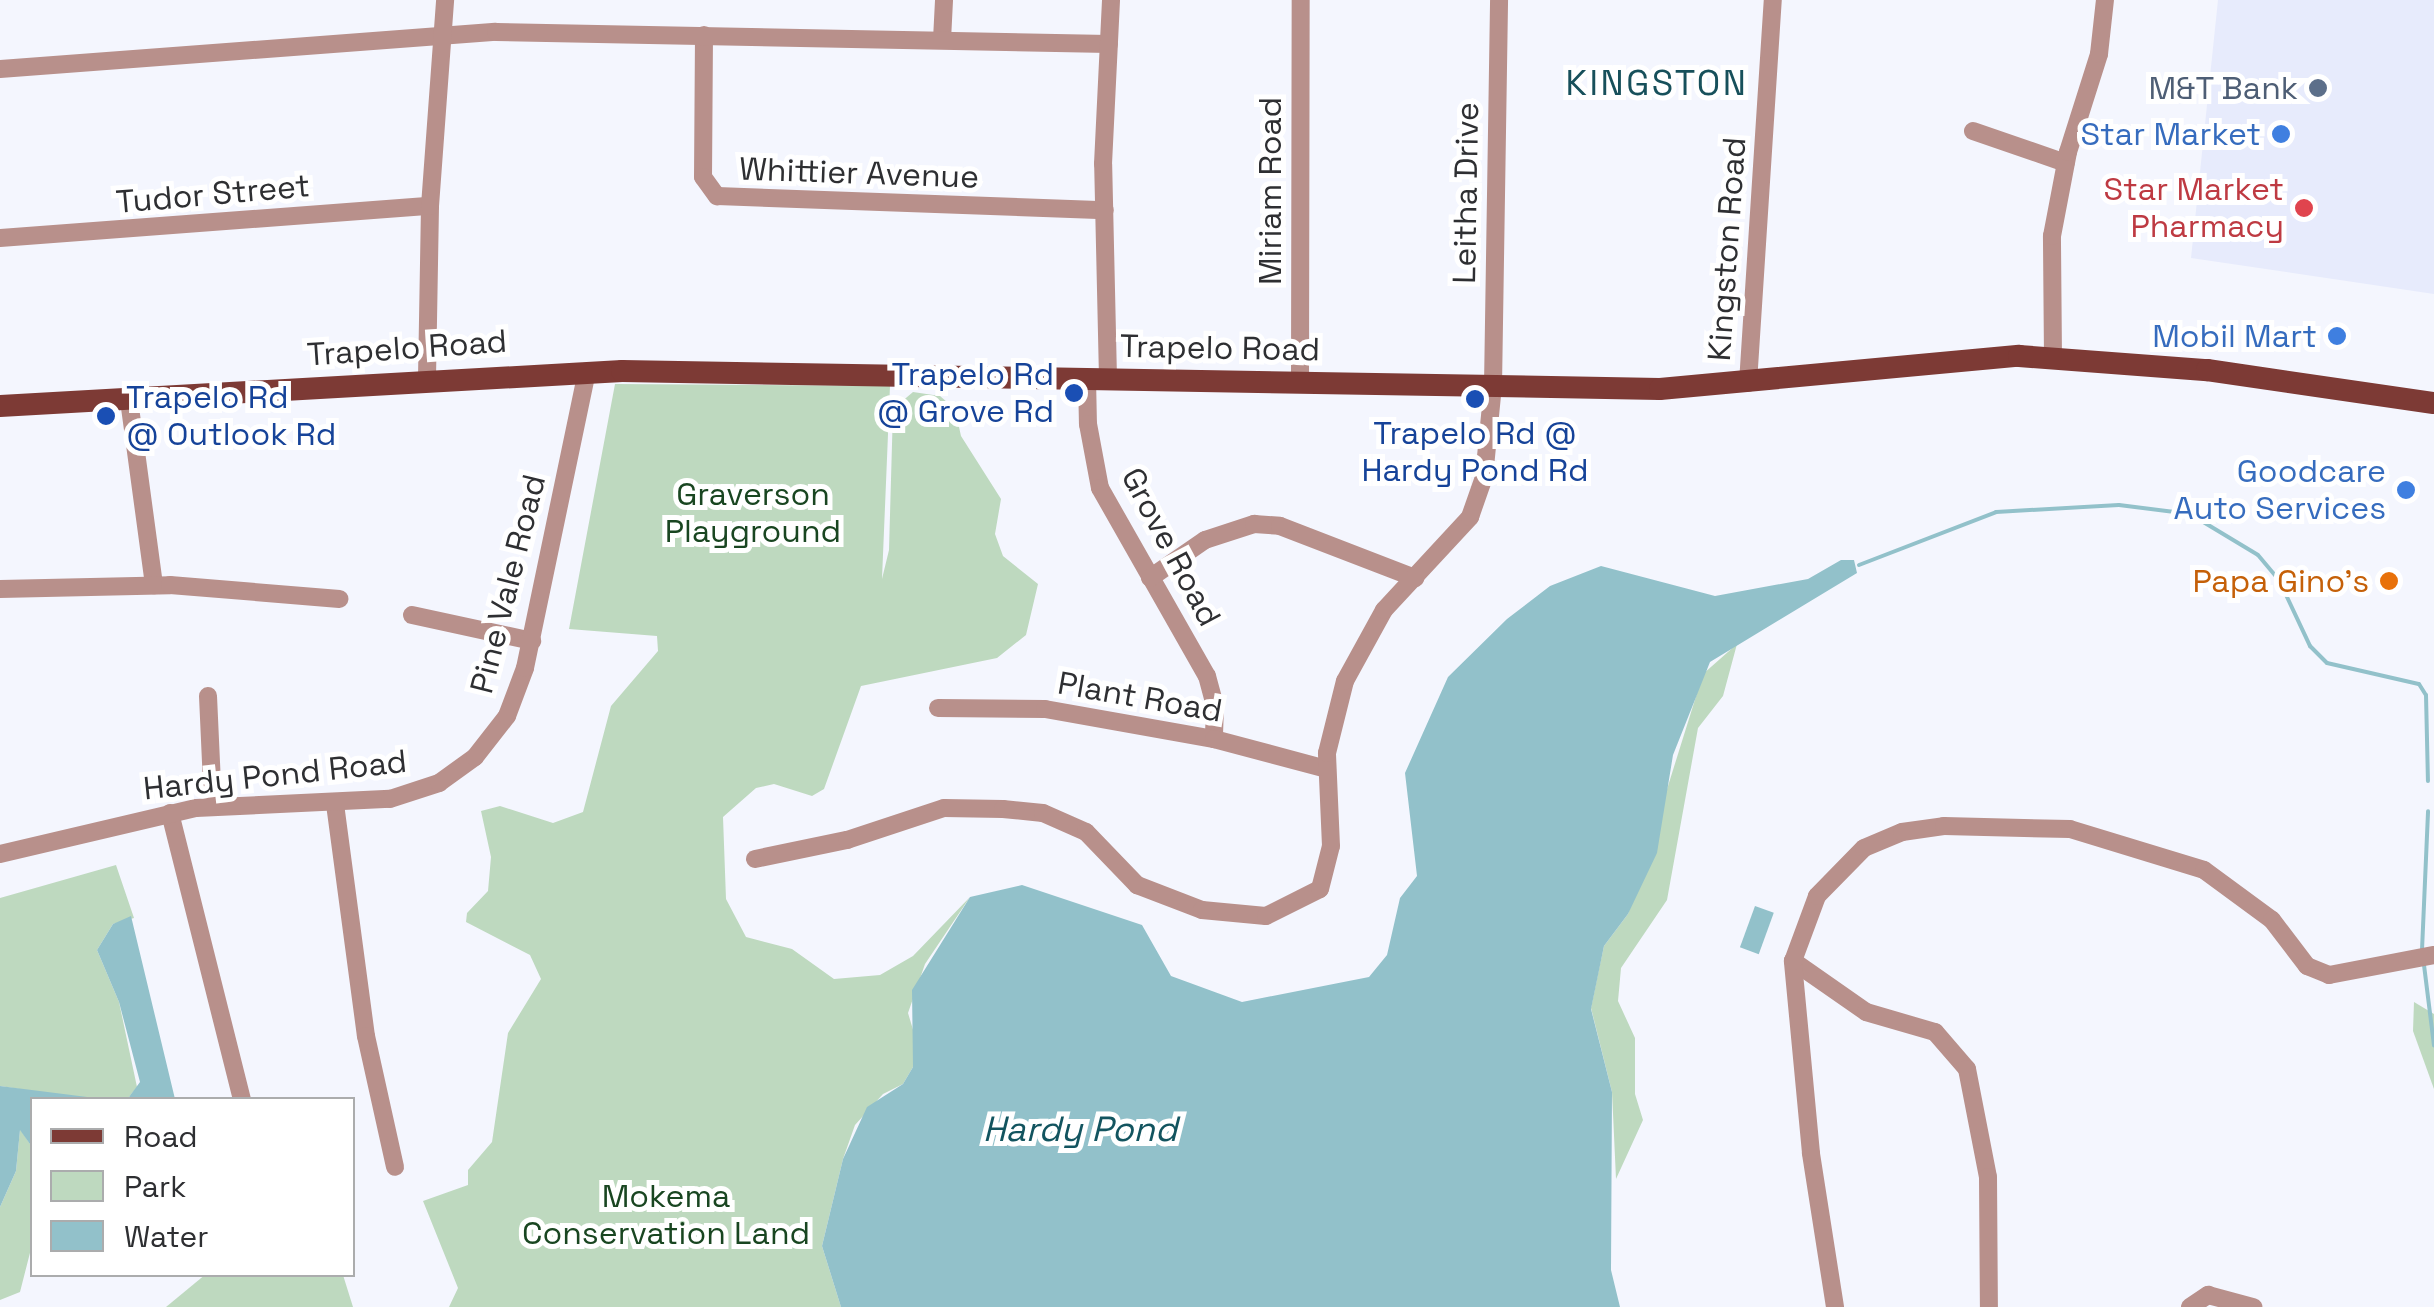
<!DOCTYPE html>
<html>
<head>
<meta charset="utf-8">
<style>
  body { margin:0 }
  #map { position:relative; width:2434px; height:1307px; overflow:hidden; background:#f4f6fe; font-family:"Space Grotesk",sans-serif }
  div>[style] { position:absolute }
  .built>* { inset:0; background:#e7ebfc }
  .green>* { inset:0; background:#bed9bf }
  .water>* { inset:0; background:#92c1ca; transform-origin:0 0 }
  .stream>* { height:4px; margin:-2px; padding:0 2px; transform-origin:2px; border-radius:2px; background:#92c1ca }
  .minor>* { height:18px; margin:-9px; padding:0 9px; transform-origin:9px; border-radius:9px; background:#b8908b }
  .major>* { height:22px; margin:-11px; padding:0 11px; transform-origin:11px; border-radius:11px; background:#7d3a35 }
  .dots>* { width:28px; height:28px; translate:-50% -50%; box-sizing:border-box; border:5px solid #fff; border-radius:50% }
  span { translate:-50% -50%; white-space:nowrap; text-align:center; line-height:1.15; -webkit-text-stroke:10px #fff; paint-order:stroke }
  .service-label { font-size:32px; color:#4e5e75 }
  .right { translate:-100% -50%; text-align:right }
  .shop-label { font-size:32px; color:#366cbe }
  .street-label { font-size:32px; color:#2e2f32 }
  .health-label { font-size:32px; color:#be3a42 }
  .transit-label { font-size:32px; color:#164399 }
  .left { translate:0 -50%; text-align:left }
  .park-label { font-size:32px; color:#194621 }
  .food-label { font-size:32px; color:#c56008 }
  .neighbourhood-label { font-size:35px; color:#17505b; letter-spacing:2.5px }
  .water-label { font-size:35px; color:#12545f; font-style:italic }
  .legend { position:absolute; left:30px; top:1097px; width:325px; height:180px; box-sizing:border-box; background:#fff; border:2px solid #abacad; margin:0; padding:12px 18px; list-style:none; font-size:30px; color:#2e2f32 }
  .legend li { display:flex; align-items:center; gap:20px; height:50px }
  .legend b { width:50px; border:2px solid #abacad }
</style>
</head>
<body>
<div id="map">
  <div class="built">
    <div style="clip-path:polygon(2218px 0,2434px 0,2434px 294px,2191px 258px)"></div>
  </div>
  <div class="green">
    <div style="clip-path:polygon(615px 384px,890px 386px,882px 579px,889px 550px,893px 409px,913px 392px,940px 396px,955px 409px,961px 436px,1001px 499px,995px 534px,1003px 556px,1038px 584px,1026px 635px,997px 658px,861px 686px,824px 789px,812px 796px,774px 784px,756px 788px,723px 817px,726px 899px,746px 937px,792px 949px,834px 979px,880px 975px,913px 956px,970px 897px,925px 964px,908px 1013px,917px 1043px,913px 1067px,903px 1084px,883px 1094px,855px 1125px,843px 1159px,822px 1246px,841px 1307px,449px 1307px,458px 1288px,423px 1201px,468px 1185px,468px 1170px,492px 1142px,508px 1033px,541px 979px,530px 955px,466px 922px,467px 913px,488px 891px,491px 857px,481px 811px,500px 806px,553px 823px,583px 812px,611px 706px,658px 651px,657px 636px,569px 629px)"></div>
    <div style="clip-path:polygon(1737px 644px,1723px 696px,1698px 728px,1667px 900px,1621px 968px,1618px 1001px,1635px 1038px,1635px 1094px,1643px 1120px,1616px 1179px,1612px 1092px,1591px 1008px,1599px 969px,1604px 946px,1628px 914px,1703px 674px)"></div>
    <div style="clip-path:polygon(116px 865px,134px 918px,113px 924px,97px 950px,119px 1002px,137px 1087px,129px 1097px,84px 1099px,0 1086px,0 898px)"></div>
    <div style="clip-path:polygon(2414px 1002px,2434px 1014px,2434px 1089px,2413px 1031px)"></div>
    <div style="clip-path:polygon(20px 1129px,32px 1147px,32px 1245px,20px 1292px,0 1300px,0 1207px,16px 1171px)"></div>
    <div style="clip-path:polygon(206px 1274px,343px 1275px,353px 1307px,166px 1307px)"></div>
  </div>
  <div class="water">
    <div style="clip-path:polygon(1841px 560px,1854px 560px,1857px 573px,1710px 662px,1673px 755px,1657px 853px,1628px 914px,1604px 946px,1591px 1009px,1612px 1092px,1611px 1270px,1620px 1307px,841px 1307px,822px 1246px,843px 1159px,867px 1107px,903px 1084px,913px 1067px,912px 990px,970px 897px,1022px 885px,1142px 925px,1171px 976px,1242px 1002px,1369px 977px,1387px 955px,1400px 898px,1417px 876px,1405px 773px,1448px 677px,1507px 619px,1550px 586px,1601px 566px,1715px 596px,1808px 579px)"></div>
    <div style="left:1755px;top:906px;width:20px;height:44px;rotate:20deg"></div>
    <div style="clip-path:polygon(131px 916px,175px 1099px,32px 1100px,32px 1147px,20px 1130px,16px 1171px,0 1207px,0 1086px,103px 1099px,129px 1097px,140px 1082px,119px 1002px,97px 950px,113px 924px)"></div>
  </div>
  <div class="stream">
    <div style="left:1859px;top:565px;width:147px;rotate:-21.1deg"></div>
    <div style="left:1996px;top:512px;width:123px;rotate:-3.3deg"></div>
    <div style="left:2119px;top:505px;width:72px;rotate:7.2deg"></div>
    <div style="left:2190px;top:514px;width:79px;rotate:31.1deg"></div>
    <div style="left:2258px;top:555px;width:33px;rotate:50deg"></div>
    <div style="left:2279px;top:580px;width:73px;rotate:64.8deg"></div>
    <div style="left:2310px;top:646px;width:24px;rotate:45deg"></div>
    <div style="left:2327px;top:663px;width:94px;rotate:12.9deg"></div>
    <div style="left:2419px;top:684px;width:13px;rotate:58deg"></div>
    <div style="left:2426px;top:695px;width:86px;rotate:88.7deg"></div>
    <div style="left:2422px;top:950px;width:139px;rotate:-87.5deg"></div>
    <div style="left:2424px;top:965px;width:81px;rotate:82.9deg"></div>
  </div>
  <div class="minor">
    <div style="left:704px;top:35px;width:142px;rotate:90.4deg"></div>
    <div style="left:703px;top:177px;width:24px;rotate:54deg"></div>
    <div style="left:717px;top:196px;width:388px;rotate:2.1deg"></div>
    <div style="left:942px;top:40px;width:40px;rotate:-87.1deg"></div>
    <div style="left:0;top:69px;width:497px;rotate:-4.3deg"></div>
    <div style="left:496px;top:32px;width:613px;rotate:1.12deg"></div>
    <div style="left:1973px;top:131px;width:98px;rotate:19deg"></div>
    <div style="left:0;top:238px;width:431px;rotate:-4.3deg"></div>
    <div style="left:2053px;top:358px;width:122px;rotate:-90.5deg"></div>
    <div style="left:2052px;top:236px;width:86px;rotate:-79.2deg"></div>
    <div style="left:2068px;top:152px;width:103px;rotate:-72.4deg"></div>
    <div style="left:2099px;top:54px;width:54px;rotate:-83.7deg"></div>
    <div style="left:427px;top:378px;width:172px;rotate:-89deg"></div>
    <div style="left:430px;top:206px;width:207px;rotate:-85.8deg"></div>
    <div style="left:1087px;top:378px;width:46px;rotate:88.8deg"></div>
    <div style="left:1088px;top:424px;width:65px;rotate:79.4deg"></div>
    <div style="left:1100px;top:488px;width:216px;rotate:60.4deg"></div>
    <div style="left:1207px;top:676px;width:31px;rotate:75deg"></div>
    <div style="left:1215px;top:706px;width:33px;rotate:92deg"></div>
    <div style="left:1108px;top:378px;width:214px;rotate:-91.3deg"></div>
    <div style="left:1103px;top:164px;width:164px;rotate:-87.2deg"></div>
    <div style="left:1300px;top:383px;width:383px;rotate:-89.9deg"></div>
    <div style="left:1748px;top:383px;width:384px;rotate:-86.3deg"></div>
    <div style="left:129px;top:400px;width:187px;rotate:82.3deg"></div>
    <div style="left:1150px;top:578px;width:67px;rotate:-34.6deg"></div>
    <div style="left:1205px;top:540px;width:52px;rotate:-18.1deg"></div>
    <div style="left:1254px;top:524px;width:26px;rotate:4deg"></div>
    <div style="left:1280px;top:526px;width:145px;rotate:21.1deg"></div>
    <div style="left:0;top:589px;width:170px;rotate:-1.3deg"></div>
    <div style="left:170px;top:585px;width:170px;rotate:4.7deg"></div>
    <div style="left:412px;top:615px;width:123px;rotate:12.2deg"></div>
    <div style="left:208px;top:696px;width:111px;rotate:87.4deg"></div>
    <div style="left:938px;top:708px;width:107px;rotate:0.5deg"></div>
    <div style="left:1045px;top:709px;width:172px;rotate:10.1deg"></div>
    <div style="left:1214px;top:739px;width:117px;rotate:14.9deg"></div>
    <div style="left:335px;top:804px;width:234px;rotate:82.4deg"></div>
    <div style="left:366px;top:1036px;width:134px;rotate:77.5deg"></div>
    <div style="left:170px;top:813px;width:296px;rotate:75.9deg"></div>
    <div style="left:0;top:854px;width:201px;rotate:-13.2deg"></div>
    <div style="left:196px;top:808px;width:194px;rotate:-2.7deg"></div>
    <div style="left:390px;top:799px;width:52px;rotate:-18.1deg"></div>
    <div style="left:439px;top:783px;width:44px;rotate:-35.8deg"></div>
    <div style="left:475px;top:757px;width:52px;rotate:-52deg"></div>
    <div style="left:507px;top:716px;width:51px;rotate:-69.4deg"></div>
    <div style="left:525px;top:668px;width:302px;rotate:-78.2deg"></div>
    <div style="left:755px;top:859px;width:94px;rotate:-11.7deg"></div>
    <div style="left:847px;top:840px;width:102px;rotate:-18.3deg"></div>
    <div style="left:944px;top:808px;width:59px;rotate:1deg"></div>
    <div style="left:1003px;top:809px;width:40px;rotate:5.7deg"></div>
    <div style="left:1043px;top:813px;width:47px;rotate:23.8deg"></div>
    <div style="left:1086px;top:832px;width:74px;rotate:46.1deg"></div>
    <div style="left:1137px;top:885px;width:70px;rotate:21deg"></div>
    <div style="left:1202px;top:910px;width:64px;rotate:5.4deg"></div>
    <div style="left:1266px;top:916px;width:60px;rotate:-26.6deg"></div>
    <div style="left:1320px;top:889px;width:44px;rotate:-75.7deg"></div>
    <div style="left:1331px;top:846px;width:93px;rotate:-92.5deg"></div>
    <div style="left:1327px;top:753px;width:74px;rotate:-76deg"></div>
    <div style="left:1345px;top:681px;width:81px;rotate:-61.2deg"></div>
    <div style="left:1384px;top:610px;width:127px;rotate:-47.2deg"></div>
    <div style="left:1470px;top:517px;width:42px;rotate:-70.7deg"></div>
    <div style="left:1484px;top:477px;width:91px;rotate:-84.4deg"></div>
    <div style="left:1493px;top:386px;width:386px;rotate:-89.1deg"></div>
    <div style="left:1793px;top:961px;width:89px;rotate:34.9deg"></div>
    <div style="left:1866px;top:1012px;width:72px;rotate:16.2deg"></div>
    <div style="left:1935px;top:1032px;width:49px;rotate:49.1deg"></div>
    <div style="left:1967px;top:1069px;width:110px;rotate:79deg"></div>
    <div style="left:1988px;top:1177px;width:130px;rotate:89.6deg"></div>
    <div style="left:1835px;top:1307px;width:156px;rotate:-98.9deg"></div>
    <div style="left:1811px;top:1153px;width:193px;rotate:-95.4deg"></div>
    <div style="left:1793px;top:961px;width:69px;rotate:-69.7deg"></div>
    <div style="left:1817px;top:896px;width:67px;rotate:-45.6deg"></div>
    <div style="left:1864px;top:848px;width:41px;rotate:-22.8deg"></div>
    <div style="left:1902px;top:832px;width:42px;rotate:-8.1deg"></div>
    <div style="left:1944px;top:826px;width:126px;rotate:1.4deg"></div>
    <div style="left:2070px;top:829px;width:140px;rotate:17deg"></div>
    <div style="left:2204px;top:870px;width:84px;rotate:36.3deg"></div>
    <div style="left:2272px;top:920px;width:58px;rotate:52.7deg"></div>
    <div style="left:2307px;top:966px;width:24px;rotate:22deg"></div>
    <div style="left:2329px;top:975px;width:107px;rotate:-10.8deg"></div>
    <div style="left:2190px;top:1307px;width:22px;rotate:-34deg"></div>
    <div style="left:2208px;top:1295px;width:47px;rotate:14.9deg"></div>
  </div>
  <div class="major">
    <div style="left:0;top:406px;width:623px;rotate:-3.22deg"></div>
    <div style="left:622px;top:371px;width:1038px;rotate:0.99deg"></div>
    <div style="left:1660px;top:389px;width:361px;rotate:-5.3deg"></div>
    <div style="left:2019px;top:356px;width:189px;rotate:4.3deg"></div>
    <div style="left:2207px;top:370px;width:229px;rotate:8.3deg"></div>
  </div>
  <div class="dots">
    <div style="left:2318px;top:88px;background:#5c6f8a"></div>
    <div style="left:2281px;top:134px;background:#3f7fe0"></div>
    <div style="left:2304px;top:208px;background:#e0444e"></div>
    <div style="left:2337px;top:336px;background:#3f7fe0"></div>
    <div style="left:1074px;top:393px;background:#1a4fb4"></div>
    <div style="left:1475px;top:399px;background:#1a4fb4"></div>
    <div style="left:106px;top:416px;background:#1a4fb4"></div>
    <div style="left:2406px;top:490px;background:#3f7fe0"></div>
    <div style="left:2389px;top:581px;background:#e8710a"></div>
  </div>
  <div class="service-label">
    <span class="right" style="left:2298px;top:88px">M&amp;T Bank</span>
  </div>
  <div class="shop-label">
    <span class="right" style="left:2261px;top:134px">Star Market</span>
    <span class="right" style="left:2317px;top:336px">Mobil Mart</span>
    <span class="right" style="left:2386px;top:490px">Goodcare<br>Auto Services</span>
  </div>
  <div class="street-label">
    <span style="left:859px;top:173px;rotate:2deg">Whittier Avenue</span>
    <span style="left:1270px;top:191px;rotate:-90deg">Miriam Road</span>
    <span style="left:1466px;top:193px;rotate:-89deg">Leitha Drive</span>
    <span style="left:213px;top:194px;rotate:-5deg">Tudor Street</span>
    <span style="left:1727px;top:249px;rotate:-86deg">Kingston Road</span>
    <span style="left:407px;top:348px;rotate:-4deg">Trapelo Road</span>
    <span style="left:1220px;top:348px;rotate:1deg">Trapelo Road</span>
    <span style="left:1171px;top:547px;rotate:62deg">Grove Road</span>
    <span style="left:508px;top:584px;rotate:-76deg">Pine Vale Road</span>
    <span style="left:1140px;top:697px;rotate:10deg">Plant Road</span>
    <span style="left:275px;top:775px;rotate:-6deg">Hardy Pond Road</span>
  </div>
  <div class="health-label">
    <span class="right" style="left:2284px;top:208px">Star Market<br>Pharmacy</span>
  </div>
  <div class="transit-label">
    <span class="right" style="left:1054px;top:393px">Trapelo Rd<br>@ Grove Rd</span>
    <span class="left" style="left:126px;top:416px">Trapelo Rd<br>@ Outlook Rd</span>
    <span style="left:1475px;top:452px">Trapelo Rd @<br>Hardy Pond Rd</span>
  </div>
  <div class="park-label">
    <span style="left:753px;top:513px">Graverson<br>Playground</span>
    <span style="left:666px;top:1215px">Mokema<br>Conservation Land</span>
  </div>
  <div class="food-label">
    <span class="right" style="left:2369px;top:581px">Papa Gino's</span>
  </div>
  <div class="neighbourhood-label">
    <span style="left:1657px;top:83px">KINGSTON</span>
  </div>
  <div class="water-label">
    <span style="left:1080px;top:1129px">Hardy Pond</span>
  </div>
  <ul class="legend">
  <li><b style="height:12px;background:#7d3a35"></b>Road</li>
  <li><b style="height:28px;background:#bed9bf"></b>Park</li>
  <li><b style="height:28px;background:#92c1ca"></b>Water</li>
  </ul>
</div>
</body>
</html>
